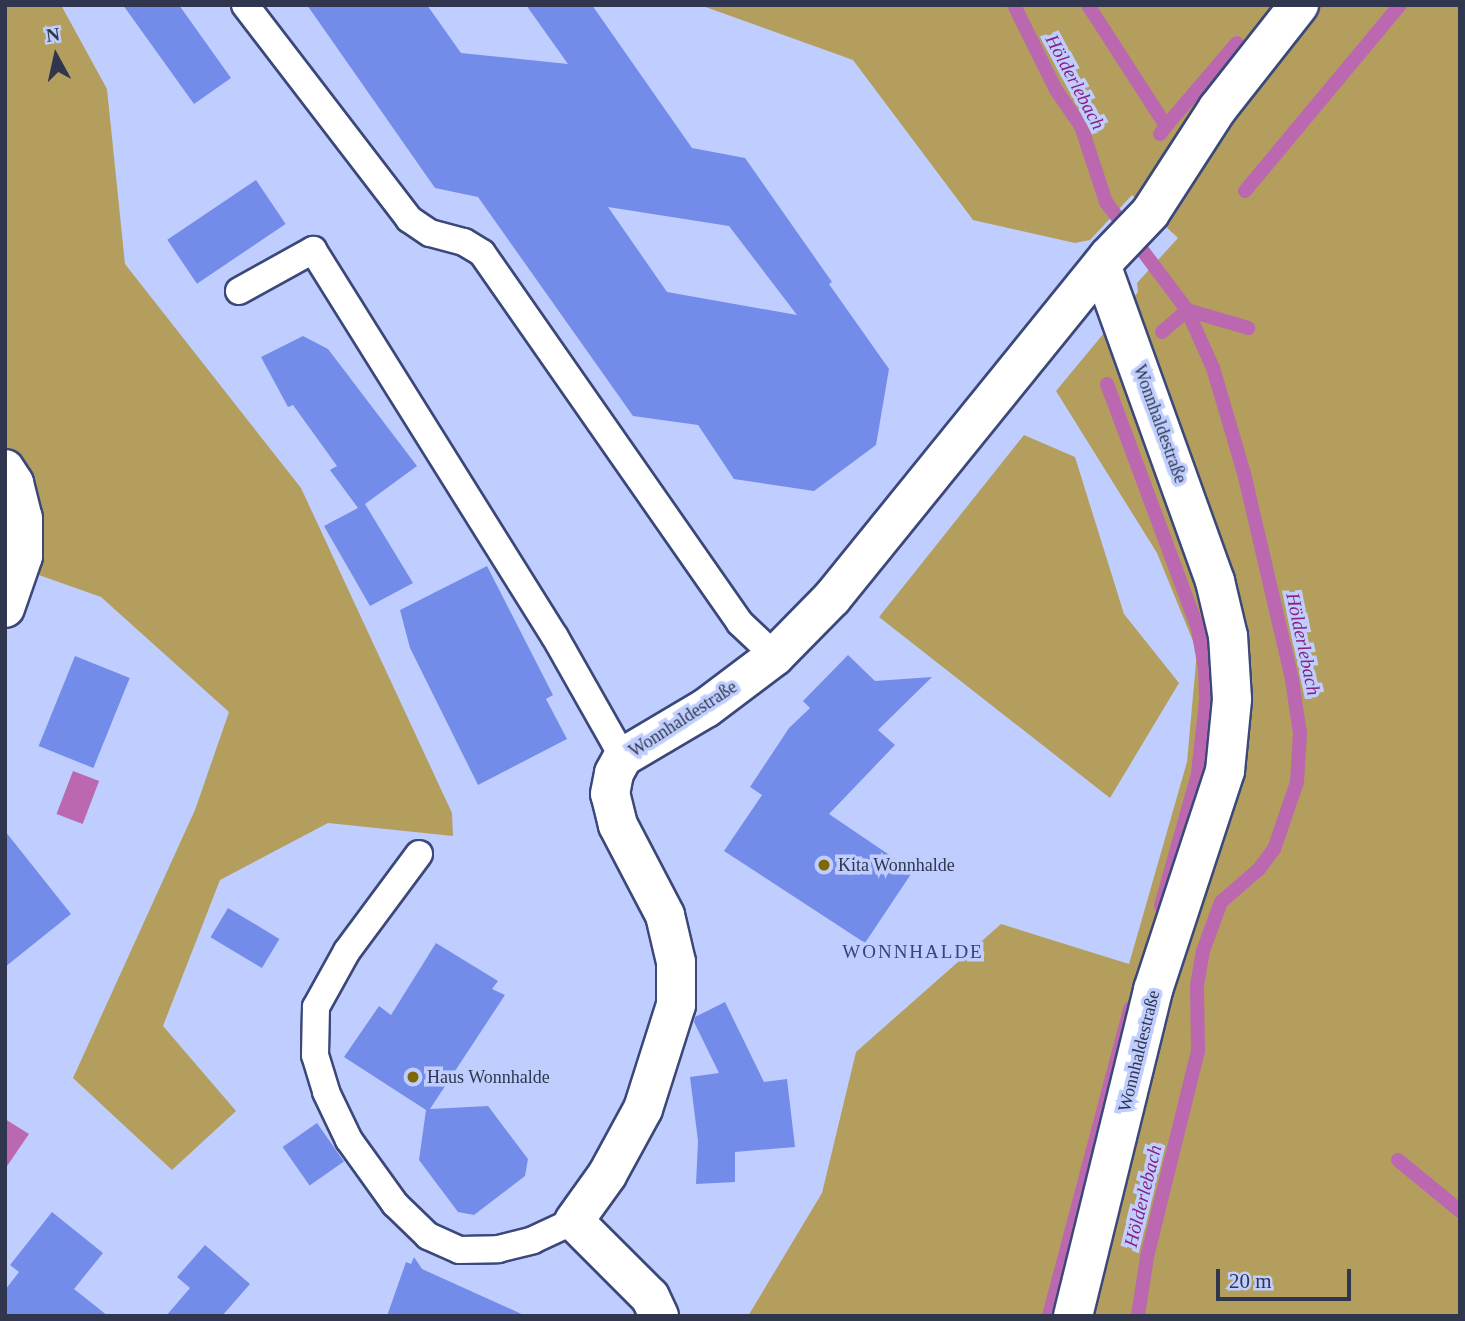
<!DOCTYPE html>
<html>
<head>
<meta charset="utf-8">
<style>
  body { margin:0 }
  #map { position:relative; width:1465px; height:1321px; overflow:hidden; background:#bfcefe; font-family:"Times New Roman",serif }
  div>[style] { position:absolute }
  .green>* { inset:0; background:#b49e5d }
  .water>* { inset:0; background:#bb68b1; transform-origin:0 0 }
  .stream>* { height:14px; margin:-7px; padding:0 7px; transform-origin:7px; border-radius:7px; background:#bb68b1 }
  .building>* { inset:0; background:#748ce9; transform-origin:0 0 }
  .roads { filter:drop-shadow(2px 0 #3b487a) drop-shadow(-2px 0 #3b487a) drop-shadow(0 2px #3b487a) drop-shadow(0 -2px #3b487a) }
  .service>* { height:26px; margin:-13px; padding:0 13px; transform-origin:13px; border-radius:13px; background:#fff }
  .minor>* { height:38px; margin:-19px; padding:0 19px; transform-origin:19px; border-radius:19px; background:#fff }
  .dots>* { width:19px; height:19px; translate:-50% -50%; box-sizing:border-box; border:4px solid #bfcefe; border-radius:50% }
  span { translate:-50% -50%; white-space:nowrap; text-align:center; line-height:1.15; -webkit-text-stroke:7px #bfcefe; paint-order:stroke }
  .street-label { font-size:18px; color:#2f364d }
  .poi-label { font-size:18px; color:#2f364d }
  .left { translate:0 -50%; text-align:left }
  .water-label { font-size:19px; color:#86217e; font-style:italic }
  .neighbourhood-label { font-size:19px; color:#374476; letter-spacing:2px }
  .frame { position:absolute; inset:0; border:7px solid #2f364d; pointer-events:none }
  .north { position:absolute; left:21px; top:21px; width:70px; height:70px; -webkit-text-stroke:5px #bfcefe; paint-order:stroke; rotate:352deg; font-size:19px; font-weight:700; line-height:28px; text-align:center; color:#2f364d }
  .north::after { content:''; display:block; margin:auto; width:24px; height:32px; background:#2f364d; clip-path:polygon(50% 0,100% 100%,50% 72%,0 100%) }
  .scale { position:absolute; left:1216px; top:1269px; width:135px; height:32px; box-sizing:border-box; border:4px solid #2f364d; border-top:0; padding-left:9px; font-size:21px; line-height:24px; white-space:nowrap; color:#2f364d; -webkit-text-stroke:5px #bfcefe; paint-order:stroke }
</style>
</head>
<body>
<div id="map">
  <div class="green">
    <div style="clip-path:polygon(5px 5px,61px 5px,107px 89px,125px 264px,301px 488px,452px 813px,453px 836px,328px 823px,220px 880px,163px 1026px,236px 1111px,172px 1170px,73px 1078px,195px 810px,229px 712px,101px 597px,5px 563px)"></div>
    <div style="clip-path:polygon(700px 5px,1460px 5px,1460px 1316px,748px 1316px,822px 1193px,856px 1052px,1001px 924px,1129px 964px,1187px 762px,1197px 651px,1157px 553px,1056px 391px,1138px 292px,1137px 283px,1178px 238px,1132px 195px,1090px 240px,1075px 243px,973px 220px,853px 60px)"></div>
    <div style="clip-path:polygon(1024px 435px,1075px 457px,1124px 614px,1179px 683px,1110px 798px,879px 617px)"></div>
  </div>
  <div class="water">
    <div style="left:73px;top:771px;width:28px;height:46px;rotate:21deg"></div>
    <div style="clip-path:polygon(5px 1119px,29px 1134px,5px 1169px)"></div>
  </div>
  <div class="stream">
    <div style="left:1014px;top:5px;width:95px;rotate:63.7deg"></div>
    <div style="left:1056px;top:90px;width:44px;rotate:55.2deg"></div>
    <div style="left:1081px;top:126px;width:80px;rotate:71.8deg"></div>
    <div style="left:1106px;top:202px;width:135px;rotate:53.1deg"></div>
    <div style="left:1187px;top:310px;width:64px;rotate:65.9deg"></div>
    <div style="left:1213px;top:368px;width:109px;rotate:73.6deg"></div>
    <div style="left:1244px;top:473px;width:212px;rotate:76.9deg"></div>
    <div style="left:1292px;top:680px;width:54px;rotate:81.4deg"></div>
    <div style="left:1300px;top:733px;width:49px;rotate:93.5deg"></div>
    <div style="left:1297px;top:782px;width:71px;rotate:108.9deg"></div>
    <div style="left:1274px;top:849px;width:25px;rotate:127deg"></div>
    <div style="left:1259px;top:869px;width:50px;rotate:139deg"></div>
    <div style="left:1221px;top:902px;width:52px;rotate:110.2deg"></div>
    <div style="left:1203px;top:951px;width:36px;rotate:100deg"></div>
    <div style="left:1197px;top:986px;width:65px;rotate:89.1deg"></div>
    <div style="left:1198px;top:1051px;width:212px;rotate:103.9deg"></div>
    <div style="left:1147px;top:1257px;width:60px;rotate:98.7deg"></div>
    <div style="left:1088px;top:5px;width:144px;rotate:57.2deg"></div>
    <div style="left:1166px;top:126px;width:10px;rotate:127deg"></div>
    <div style="left:1166px;top:126px;width:109px;rotate:-49.5deg"></div>
    <div style="left:1245px;top:191px;width:242px;rotate:-50.2deg"></div>
    <div style="left:1162px;top:332px;width:33px;rotate:-41deg"></div>
    <div style="left:1187px;top:310px;width:64px;rotate:16.4deg"></div>
    <div style="left:1107px;top:384px;width:261px;rotate:69.6deg"></div>
    <div style="left:1198px;top:629px;width:39px;rotate:80deg"></div>
    <div style="left:1205px;top:667px;width:34px;rotate:88deg"></div>
    <div style="left:1206px;top:701px;width:73px;rotate:96.3deg"></div>
    <div style="left:1198px;top:774px;width:137px;rotate:105.7deg"></div>
    <div style="left:1398px;top:1160px;width:80px;rotate:39.4deg"></div>
    <div style="left:1049px;top:1316px;width:318px;rotate:-75.2deg"></div>
  </div>
  <div class="building">
    <div style="clip-path:polygon(123px 5px,179px 5px,231px 78px,194px 104px)"></div>
    <div style="clip-path:polygon(evenodd,307px 5px,427px 5px,461px 53px,568px 64px,526px 5px,592px 5px,692px 148px,745px 158px,832px 282px,829px 284px,889px 369px,876px 445px,814px 491px,734px 479px,698px 425px,633px 416px,478px 197px,435px 188px,307px 5px,608px 207px,729px 226px,797px 315px,667px 292px,608px 207px)"></div>
    <div style="left:256px;top:180px;width:53px;height:107px;rotate:56deg"></div>
    <div style="clip-path:polygon(303px 336px,328px 349px,417px 466px,365px 504px,413px 583px,370px 606px,324px 526px,358px 508px,330px 470px,337px 466px,293px 405px,288px 407px,261px 357px)"></div>
    <div style="clip-path:polygon(487px 566px,553px 695px,546px 699px,567px 739px,478px 785px,410px 648px,400px 610px)"></div>
    <div style="clip-path:polygon(848px 655px,875px 681px,932px 677px,878px 730px,895px 745px,829px 814px,913px 871px,865px 943px,724px 851px,762px 795px,750px 787px,789px 728px,810px 708px,803px 701px)"></div>
    <div style="left:75px;top:656px;width:59px;height:97px;rotate:22deg"></div>
    <div style="clip-path:polygon(5px 831px,71px 914px,5px 967px)"></div>
    <div style="left:228px;top:908px;width:60px;height:34px;rotate:31deg"></div>
    <div style="clip-path:polygon(436px 943px,498px 981px,492px 989px,505px 995px,430px 1109px,488px 1106px,528px 1159px,525px 1176px,474px 1215px,458px 1212px,419px 1160px,426px 1110px,344px 1057px,379px 1006px,391px 1015px)"></div>
    <div style="clip-path:polygon(725px 1002px,764px 1082px,787px 1079px,795px 1147px,735px 1152px,735px 1182px,696px 1184px,698px 1141px,690px 1077px,719px 1073px,694px 1022px,695px 1017px)"></div>
    <div style="left:317px;top:1123px;width:47px;height:42px;rotate:55deg"></div>
    <div style="clip-path:polygon(52px 1212px,103px 1253px,74px 1289px,108px 1316px,5px 1316px,5px 1290px,19px 1272px,10px 1265px)"></div>
    <div style="clip-path:polygon(205px 1245px,250px 1284px,222px 1316px,166px 1316px,190px 1288px,177px 1277px)"></div>
    <div style="clip-path:polygon(414px 1257px,422px 1269px,526px 1316px,387px 1316px,406px 1262px,411px 1264px)"></div>
  </div>
  <div class="roads">
    <div class="service">
      <div style="left:245px;top:5px;width:270px;rotate:52.5deg"></div>
      <div style="left:409px;top:219px;width:25px;rotate:34deg"></div>
      <div style="left:430px;top:233px;width:35px;rotate:15deg"></div>
      <div style="left:464px;top:242px;width:21px;rotate:31deg"></div>
      <div style="left:482px;top:253px;width:451px;rotate:55.1deg"></div>
      <div style="left:740px;top:623px;width:48px;rotate:43.3deg"></div>
      <div style="left:239px;top:291px;width:85px;rotate:-29deg"></div>
      <div style="left:313px;top:250px;width:456px;rotate:58deg"></div>
      <div style="left:555px;top:637px;width:138px;rotate:60.5deg"></div>
      <div style="left:419px;top:854px;width:121px;rotate:126.6deg"></div>
      <div style="left:347px;top:951px;width:64px;rotate:119deg"></div>
      <div style="left:316px;top:1007px;width:48px;rotate:91.2deg"></div>
      <div style="left:315px;top:1055px;width:39px;rotate:73deg"></div>
      <div style="left:326px;top:1092px;width:53px;rotate:64.4deg"></div>
      <div style="left:349px;top:1140px;width:79px;rotate:54.3deg"></div>
      <div style="left:395px;top:1204px;width:46px;rotate:44.1deg"></div>
      <div style="left:428px;top:1236px;width:34px;rotate:24deg"></div>
      <div style="left:459px;top:1250px;width:39px;rotate:-1deg"></div>
      <div style="left:498px;top:1249px;width:36px;rotate:-14deg"></div>
      <div style="left:533px;top:1240px;width:45px;rotate:-24.9deg"></div>
    </div>
    <div class="minor">
      <div style="left:5px;top:469px;width:17px;rotate:57deg"></div>
      <div style="left:14px;top:483px;width:36px;rotate:76deg"></div>
      <div style="left:23px;top:518px;width:38px;rotate:90deg"></div>
      <div style="left:23px;top:556px;width:55px;rotate:109.1deg"></div>
      <div style="left:659px;top:1316px;width:21px;rotate:-115deg"></div>
      <div style="left:650px;top:1297px;width:107px;rotate:-135deg"></div>
      <div style="left:574px;top:1221px;width:57px;rotate:-54.3deg"></div>
      <div style="left:607px;top:1175px;width:75px;rotate:-61.4deg"></div>
      <div style="left:643px;top:1109px;width:109px;rotate:-72.4deg"></div>
      <div style="left:676px;top:1005px;width:43px;rotate:-90deg"></div>
      <div style="left:676px;top:962px;width:48px;rotate:-103.2deg"></div>
      <div style="left:665px;top:915px;width:102px;rotate:-117.6deg"></div>
      <div style="left:618px;top:825px;width:32px;rotate:-104deg"></div>
      <div style="left:610px;top:794px;width:21px;rotate:-79deg"></div>
      <div style="left:614px;top:773px;width:18px;rotate:-61deg"></div>
      <div style="left:623px;top:757px;width:96px;rotate:-30.6deg"></div>
      <div style="left:706px;top:708px;width:86px;rotate:-37deg"></div>
      <div style="left:775px;top:656px;width:81px;rotate:-45.5deg"></div>
      <div style="left:832px;top:598px;width:439px;rotate:-51deg"></div>
      <div style="left:1108px;top:257px;width:61px;rotate:-46.3deg"></div>
      <div style="left:1150px;top:213px;width:125px;rotate:-57.1deg"></div>
      <div style="left:1218px;top:108px;width:131px;rotate:-51.8deg"></div>
      <div style="left:1073px;top:1316px;width:336px;rotate:-76.2deg"></div>
      <div style="left:1153px;top:990px;width:231px;rotate:-71.8deg"></div>
      <div style="left:1225px;top:771px;width:72px;rotate:-84.4deg"></div>
      <div style="left:1232px;top:699px;width:63px;rotate:-93.6deg"></div>
      <div style="left:1228px;top:636px;width:57px;rotate:-103.3deg"></div>
      <div style="left:1215px;top:581px;width:334px;rotate:-109.8deg"></div>
    </div>
  </div>
  <div class="dots">
    <div style="left:824px;top:865px;background:#816700"></div>
    <div style="left:413px;top:1077px;background:#816700"></div>
  </div>
  <div class="street-label">
    <span style="left:1160px;top:424px;rotate:70deg">Wonnhaldestraße</span>
    <span style="left:683px;top:719px;rotate:-33deg">Wonnhaldestraße</span>
    <span style="left:1139px;top:1051px;rotate:-76deg">Wonnhaldestraße</span>
  </div>
  <div class="poi-label">
    <span class="left" style="left:838px;top:865px">Kita Wonnhalde</span>
    <span class="left" style="left:427px;top:1077px">Haus Wonnhalde</span>
  </div>
  <div class="water-label">
    <span style="left:1075px;top:82px;rotate:62deg">Hölderlebach</span>
    <span style="left:1303px;top:644px;rotate:78deg">Hölderlebach</span>
    <span style="left:1143px;top:1196px;rotate:-76deg">Hölderlebach</span>
  </div>
  <div class="neighbourhood-label">
    <span style="left:913px;top:952px">WONNHALDE</span>
  </div>
  <div class="frame"></div>
  <div class="north">N</div>
  <div class="scale">20 m</div>
</div>
</body>
</html>
